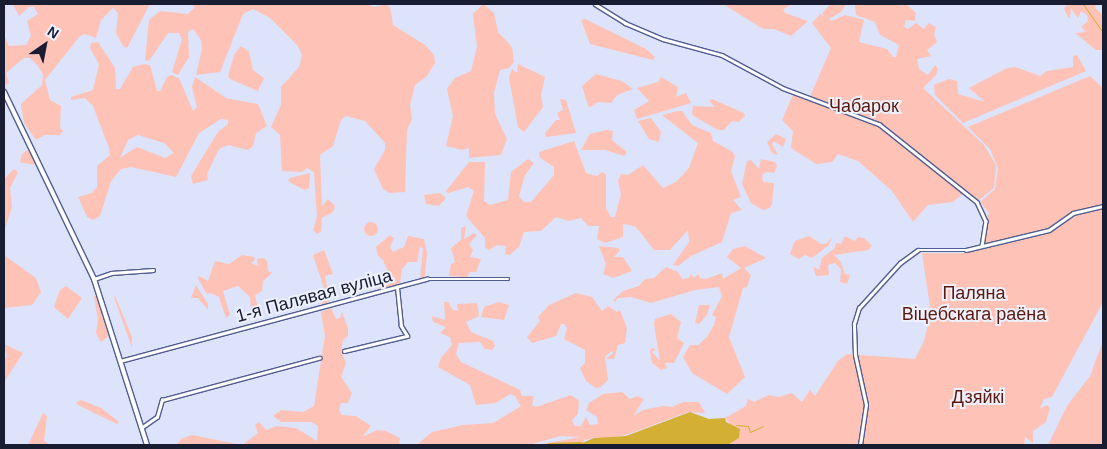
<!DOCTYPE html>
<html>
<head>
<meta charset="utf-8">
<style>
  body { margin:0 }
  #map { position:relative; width:1107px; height:449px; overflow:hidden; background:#dce3fb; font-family:Arial,sans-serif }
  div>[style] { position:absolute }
  .green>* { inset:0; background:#fec2b6 }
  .round { border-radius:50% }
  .water>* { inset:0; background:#d3b034 }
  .stream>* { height:1px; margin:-0.5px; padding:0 0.5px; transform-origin:0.5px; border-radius:0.5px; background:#d3b034 }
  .river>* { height:5px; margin:-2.5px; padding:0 2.5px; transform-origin:2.5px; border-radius:2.5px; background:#d3b034 }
  .roads { filter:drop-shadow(1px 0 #515d90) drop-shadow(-1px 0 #515d90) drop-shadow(0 1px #515d90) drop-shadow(0 -1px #515d90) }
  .street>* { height:2.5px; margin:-1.25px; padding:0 1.25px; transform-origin:1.25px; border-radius:1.25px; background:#fff }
  .secondary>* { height:4px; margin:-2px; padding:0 2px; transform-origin:2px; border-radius:2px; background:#fff }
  span { translate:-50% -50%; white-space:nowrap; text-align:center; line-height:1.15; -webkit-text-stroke:4px #edf1fd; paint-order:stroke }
  .park-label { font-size:18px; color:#5e190d }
  .street-label { font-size:18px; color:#181d32 }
  .frame { position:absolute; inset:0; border:5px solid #181d32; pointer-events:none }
  .north { position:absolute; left:20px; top:20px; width:50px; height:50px; -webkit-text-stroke:4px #edf1fd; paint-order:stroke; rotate:33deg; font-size:14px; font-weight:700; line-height:20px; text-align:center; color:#181d32 }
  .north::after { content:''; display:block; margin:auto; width:18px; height:22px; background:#181d32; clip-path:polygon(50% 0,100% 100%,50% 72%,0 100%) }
</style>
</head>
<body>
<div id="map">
  <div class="green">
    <div style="clip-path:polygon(13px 4px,150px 4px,127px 48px,123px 46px,116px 33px,118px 13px,113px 8px,101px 20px,96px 38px,85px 34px,80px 36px,45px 80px,50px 100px,61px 106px,60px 127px,63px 131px,60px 135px,45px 135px,36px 140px,24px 123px,21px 104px,42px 85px,43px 74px,37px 65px,30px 58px,24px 58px,6px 73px,9px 83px,6px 85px,4px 80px,4px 35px,9px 46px,26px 45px,31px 36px,27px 21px,38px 14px,34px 7px,29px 7px,19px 16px)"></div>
    <div style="clip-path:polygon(192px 4px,367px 4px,374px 7px,386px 4px,390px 7px,393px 25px,425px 45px,434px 55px,435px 63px,427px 76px,415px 85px,410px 105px,412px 119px,407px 130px,405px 192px,389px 193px,383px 189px,374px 169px,385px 150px,385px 143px,365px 121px,346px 116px,341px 120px,333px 146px,320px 155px,322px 206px,328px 199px,335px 206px,333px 212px,322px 218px,321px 232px,317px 234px,313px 230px,317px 217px,314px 172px,307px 168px,302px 172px,282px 171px,280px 135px,271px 127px,281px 105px,281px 87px,299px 67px,302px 55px,298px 46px,270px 18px,253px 9px,243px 14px,220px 72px,196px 75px,202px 49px,201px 40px,193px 29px,188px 32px,189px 57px,178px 75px,172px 72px,182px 39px,179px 33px,168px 33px,149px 61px,145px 60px,149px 20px,160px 11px,188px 14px,195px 7px)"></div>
    <div style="clip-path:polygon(483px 4px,494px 13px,498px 32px,512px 47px,514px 62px,509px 68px,500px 70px,494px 93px,495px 114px,507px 139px,501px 155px,469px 158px,469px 148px,462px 150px,446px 146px,453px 116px,447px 89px,455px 78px,471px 71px,477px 47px,473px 14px)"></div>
    <div style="clip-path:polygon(723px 4px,791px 4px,783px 10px,785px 13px,808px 21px,791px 36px,774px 29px,763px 29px)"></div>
    <div style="clip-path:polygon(830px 4px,846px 4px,841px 12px,829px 19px,832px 21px,845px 15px,864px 20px,859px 42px,887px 49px,893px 57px,896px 57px,899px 45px,880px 35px,875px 22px,856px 15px,855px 4px,906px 4px,916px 13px,915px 21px,906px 20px,904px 27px,908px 29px,916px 23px,924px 29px,929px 23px,936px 27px,934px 34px,937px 42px,927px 50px,931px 56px,917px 59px,919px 69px,928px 75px,935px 65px,938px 69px,936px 75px,923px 88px,984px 145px,996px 165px,994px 188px,978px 201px,966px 191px,953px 202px,928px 205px,913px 222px,892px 191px,858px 161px,838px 154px,832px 162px,816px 164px,791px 148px,793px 131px,782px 120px,793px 95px,809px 99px,831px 48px,812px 23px,820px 14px,825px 17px,822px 14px)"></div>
    <div style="clip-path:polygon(1067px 4px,1096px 4px,1095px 8px,1103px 15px,1103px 50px,1096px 50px,1075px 33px,1086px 32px,1081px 27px,1088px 21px,1087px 15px,1081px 11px,1078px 18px,1071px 8px,1070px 18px,1068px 17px,1064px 9px)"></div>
    <div style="clip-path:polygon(585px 19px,646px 49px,655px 57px,653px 60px,590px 44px,581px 20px)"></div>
    <div style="clip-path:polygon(evenodd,98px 42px,115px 68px,116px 89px,120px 89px,133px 67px,144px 64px,150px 65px,157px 91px,160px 91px,167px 77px,171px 75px,179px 78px,193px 111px,197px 107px,192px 87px,195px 77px,226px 98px,258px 104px,267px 126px,256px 133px,253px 146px,248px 150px,228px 145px,219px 149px,207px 174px,208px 180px,193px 184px,191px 176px,218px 132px,228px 124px,228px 120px,221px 119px,199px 133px,176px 177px,131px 167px,121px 169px,111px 181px,100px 216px,93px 220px,87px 217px,78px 197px,92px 193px,97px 187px,97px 166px,110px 155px,109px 148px,93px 106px,85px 98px,71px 100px,71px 97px,93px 90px,99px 64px,90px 48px,91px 43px,98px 42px,138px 135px,164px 143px,174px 153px,165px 158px,137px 147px,120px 158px,128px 140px,138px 135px)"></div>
    <div style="clip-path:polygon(241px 46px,249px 52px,253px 70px,264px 78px,258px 91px,230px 79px,228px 76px,234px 55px)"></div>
    <div style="clip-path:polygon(1077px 55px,1086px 71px,963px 123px,935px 95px,934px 85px,949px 79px,957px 81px,958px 94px,985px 102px,969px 88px,1007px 68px,1015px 67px,1040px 76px,1047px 71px,1073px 67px,1073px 56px)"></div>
    <div style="clip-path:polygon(518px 64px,545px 77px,541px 95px,543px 107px,524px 132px,518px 127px,509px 77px,512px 69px,517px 73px)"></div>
    <div style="clip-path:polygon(596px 74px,622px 81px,633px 89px,617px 95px,611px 103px,598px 102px,589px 108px,582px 86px)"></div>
    <div style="clip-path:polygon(1090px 76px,1103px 88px,1103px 302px,1052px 397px,1044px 399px,1040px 408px,1047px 405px,1050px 408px,1046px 422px,1033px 431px,1033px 443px,1025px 437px,1024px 445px,727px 445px,731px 442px,731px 425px,725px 418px,746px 406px,748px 399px,754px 402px,769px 395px,779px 397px,792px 393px,802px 402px,810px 390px,815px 396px,838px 361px,847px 354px,915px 359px,924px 341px,931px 313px,922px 253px,963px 253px,979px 248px,988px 225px,987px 215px,990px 214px,980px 202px,995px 189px,998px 168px,990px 149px,968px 127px)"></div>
    <div style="clip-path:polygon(661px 77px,678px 87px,676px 97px,686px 93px,691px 103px,637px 119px,634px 110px,649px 101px,637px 88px,658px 82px)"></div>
    <div style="clip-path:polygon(560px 99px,566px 100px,576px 133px,546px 137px,545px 133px,556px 120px,560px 120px,557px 113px,563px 110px)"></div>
    <div style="clip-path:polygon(712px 99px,744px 113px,745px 116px,739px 122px,732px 121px,724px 130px,718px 130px,692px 115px,693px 106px,715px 107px,709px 101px)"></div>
    <div style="clip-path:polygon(678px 111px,682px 111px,692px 125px,711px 133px,713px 141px,733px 152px,735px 157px,731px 171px,741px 197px,733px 200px,742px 210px,731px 213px,722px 242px,691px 256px,678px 266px,673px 265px,689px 242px,688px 230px,670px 250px,654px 250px,636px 227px,629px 225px,623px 224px,623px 237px,605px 243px,597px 239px,599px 226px,588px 226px,581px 218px,569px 221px,556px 217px,541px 231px,524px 232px,519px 247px,510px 255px,505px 254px,506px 246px,497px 245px,489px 250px,485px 247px,485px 238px,466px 216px,474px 191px,468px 187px,448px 193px,446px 191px,469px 162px,485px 162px,484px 201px,490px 205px,508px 200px,511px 172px,528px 159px,534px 163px,525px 175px,519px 196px,524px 202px,531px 202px,554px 175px,554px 167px,539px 157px,539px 152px,574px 141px,586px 173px,597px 176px,602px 172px,606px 174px,606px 208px,611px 217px,615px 217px,621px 194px,618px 181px,621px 174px,628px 175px,643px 165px,663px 188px,676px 182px,689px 168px,698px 143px,662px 115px)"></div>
    <div style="clip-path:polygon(651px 118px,661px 132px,659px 142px,649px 139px,638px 121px)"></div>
    <div style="clip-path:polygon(606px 130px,613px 131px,612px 140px,627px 152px,624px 156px,605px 150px,581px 150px,590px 134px)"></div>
    <div style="clip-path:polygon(776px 134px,786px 139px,783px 147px,774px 141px,772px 144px,778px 155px,772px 153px,767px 142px)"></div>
    <div style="clip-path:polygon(28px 150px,32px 154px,35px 165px,20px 162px,22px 154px)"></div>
    <div style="clip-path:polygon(761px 159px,775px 162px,777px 166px,774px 173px,766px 172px,762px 175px,763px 182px,774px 183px,772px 204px,770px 208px,763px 210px,751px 203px,742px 184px,747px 161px,751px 160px,759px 169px)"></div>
    <div style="clip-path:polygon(14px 169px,18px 172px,10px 188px,12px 207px,4px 232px,4px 179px)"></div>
    <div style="clip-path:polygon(310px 173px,309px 188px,304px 190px,288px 181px,290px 178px)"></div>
    <div style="clip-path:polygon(440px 193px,446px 198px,439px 206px,426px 204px,424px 195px)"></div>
    <div class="round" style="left:364px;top:222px;width:14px;height:14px"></div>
    <div style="clip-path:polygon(466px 226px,464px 239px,474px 233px,477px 235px,469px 244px,473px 250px,470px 257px,481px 259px,476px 272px,470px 272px,467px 277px,449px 276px,451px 264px,455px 262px,451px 248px,461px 240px,461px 228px)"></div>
    <div style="clip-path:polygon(390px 235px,394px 238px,390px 247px,393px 252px,404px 247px,408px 236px,424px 239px,427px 253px,425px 276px,420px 279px,423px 248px,420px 247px,417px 262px,408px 262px,402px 269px,400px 284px,379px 290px,379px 279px,384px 276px,386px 281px,391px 279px,383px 260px,378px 256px,376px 247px)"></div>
    <div style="clip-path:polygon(809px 236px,821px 244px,826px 244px,832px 237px,829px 245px,812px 258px,805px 255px,799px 259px,790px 254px,795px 241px)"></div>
    <div style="clip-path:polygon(845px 236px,855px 241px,858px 237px,864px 238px,872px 246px,868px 250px,834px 255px,841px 262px,845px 274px,850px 275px,847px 284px,840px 282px,841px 269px,835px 263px,828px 265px,829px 275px,816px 276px,813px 266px,819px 270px,822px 258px,835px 248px,836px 243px,841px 244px)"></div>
    <div style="clip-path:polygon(599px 246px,618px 248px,620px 250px,614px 257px,623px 257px,632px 271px,613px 278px,603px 274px,606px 264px)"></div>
    <div style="clip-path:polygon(745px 246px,766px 258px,744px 268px,751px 275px,747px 287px,743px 288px,729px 337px,745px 377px,727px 394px,692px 373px,683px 357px,690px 345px,698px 345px,707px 337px,714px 325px,716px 317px,712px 315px,722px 296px,719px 287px,695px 290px,651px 303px,631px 297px,618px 298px,615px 302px,613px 300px,623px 291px,639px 286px,645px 279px,654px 278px,666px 267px,678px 272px,682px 279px,689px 278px,691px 274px,694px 278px,698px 274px,700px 278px,706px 279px,722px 273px,723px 279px,741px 268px,727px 257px,733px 249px)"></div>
    <div style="clip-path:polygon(324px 250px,333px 274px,325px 276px,330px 300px,325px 305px,321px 305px,326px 294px,313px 255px)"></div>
    <div style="clip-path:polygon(4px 255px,36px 278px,41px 292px,32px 305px,4px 308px)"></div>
    <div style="clip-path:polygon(242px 255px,254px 257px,255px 260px,251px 263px,258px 266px,257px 259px,264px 258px,267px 261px,268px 271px,272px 273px,263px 281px,262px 291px,255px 295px,258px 309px,252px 317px,250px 297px,238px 286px,223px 291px,230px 315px,226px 318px,219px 297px,211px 293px,207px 294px,198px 279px,199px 276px,208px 281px,215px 261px,229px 264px)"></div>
    <div style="clip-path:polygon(196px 285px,208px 304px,208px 310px,198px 298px,191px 298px)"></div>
    <div style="clip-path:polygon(66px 286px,82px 298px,68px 319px,54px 307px,60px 290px)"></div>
    <div style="clip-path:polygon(576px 293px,592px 297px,602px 311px,608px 306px,617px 312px,620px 310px,627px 328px,625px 343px,618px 345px,614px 359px,606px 359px,613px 353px,611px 351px,605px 357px,608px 380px,601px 387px,596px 388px,586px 381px,580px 368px,585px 363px,585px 350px,564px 339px,567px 328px,564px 324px,561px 324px,556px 336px,532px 343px,527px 337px,540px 321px,538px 317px,549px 305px)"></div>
    <div style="clip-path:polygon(94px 296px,97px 296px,109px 336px,101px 342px,96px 333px,98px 320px)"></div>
    <div style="clip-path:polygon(115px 296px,132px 337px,132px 348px,114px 297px)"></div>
    <div style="clip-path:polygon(444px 302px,448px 302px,453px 310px,458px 311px,457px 304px,477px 303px,479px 316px,466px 322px,471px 332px,493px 341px,495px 346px,492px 350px,485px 349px,480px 342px,459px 343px,456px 354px,461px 362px,520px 390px,522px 396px,534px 396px,532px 405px,536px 407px,571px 395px,579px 401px,578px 414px,572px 420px,575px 426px,581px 426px,586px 417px,590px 425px,598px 424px,597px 417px,586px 410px,589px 403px,603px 394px,622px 392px,630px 399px,638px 396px,644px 399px,633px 416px,643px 410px,663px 406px,672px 407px,683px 402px,699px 402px,705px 413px,688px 412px,626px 435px,604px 438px,560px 436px,529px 445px,417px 445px,432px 432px,463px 425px,493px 423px,521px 406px,515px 396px,510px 394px,496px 403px,476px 405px,470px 385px,438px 367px,441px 358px,452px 345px,450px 337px,440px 333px,446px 327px,433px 322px,432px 316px,445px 320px)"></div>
    <div style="clip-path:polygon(499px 302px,509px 305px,504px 320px,481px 317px,484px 307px)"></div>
    <div style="clip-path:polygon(699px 305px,710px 305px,707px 315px,699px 324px,695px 323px)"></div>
    <div style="clip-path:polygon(331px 308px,336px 319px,340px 318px,342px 312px,348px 328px,348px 336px,343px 340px,341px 350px,346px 363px,341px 377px,352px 393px,348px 403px,341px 403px,339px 411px,342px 415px,356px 416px,371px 426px,362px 437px,377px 430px,386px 431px,400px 438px,399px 445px,177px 445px,181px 439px,192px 435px,242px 445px,258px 433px,255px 425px,259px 422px,266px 430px,277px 426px,296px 428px,317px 441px,318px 426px,311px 422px,281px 422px,273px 416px,281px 410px,303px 412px,314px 406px,325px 336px,321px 312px)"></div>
    <div style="clip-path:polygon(671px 314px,681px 322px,677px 338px,684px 343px,674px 363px,665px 363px,667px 368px,661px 370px,652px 363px,650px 352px,651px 348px,656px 349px,652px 352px,660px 361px,654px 324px,655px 319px)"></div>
    <div style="clip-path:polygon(1103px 341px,1103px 445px,1048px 445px,1067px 406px,1090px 376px)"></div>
    <div style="clip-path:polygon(4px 344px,23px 353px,4px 382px,4px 362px,7px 356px)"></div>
    <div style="clip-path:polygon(81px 400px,101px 408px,119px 422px,117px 424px,80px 406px,76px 403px)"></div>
    <div style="clip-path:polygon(43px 413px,47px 416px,44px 440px,49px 445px,28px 445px)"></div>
    <div style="clip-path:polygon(586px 436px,594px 438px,584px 440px,583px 445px,537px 445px)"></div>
  </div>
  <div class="water">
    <div style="clip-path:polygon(690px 412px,709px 419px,725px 418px,726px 422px,740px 429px,739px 438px,727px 445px,580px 444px,594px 438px,626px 436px)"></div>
  </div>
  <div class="stream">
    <div style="left:1083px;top:4px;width:35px;rotate:55deg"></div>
    <div style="left:736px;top:425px;width:12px;rotate:5deg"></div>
    <div style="left:748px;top:426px;width:6px;rotate:72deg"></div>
    <div style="left:750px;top:432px;width:14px;rotate:-25deg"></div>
  </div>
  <div class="river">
    <div style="left:549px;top:445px;width:31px;rotate:-2deg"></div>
  </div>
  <div class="roads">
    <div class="street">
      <div style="left:595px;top:4px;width:36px;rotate:32deg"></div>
      <div style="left:625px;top:23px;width:41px;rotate:22.8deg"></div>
      <div style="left:663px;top:39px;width:61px;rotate:15.2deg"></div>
      <div style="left:722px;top:55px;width:69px;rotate:28.4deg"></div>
      <div style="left:783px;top:88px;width:103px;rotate:20.6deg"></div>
      <div style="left:879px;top:124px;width:125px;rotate:38.5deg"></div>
      <div style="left:977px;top:202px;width:21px;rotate:65deg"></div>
      <div style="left:986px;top:221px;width:24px;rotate:99deg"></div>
      <div style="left:94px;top:279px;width:18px;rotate:-19deg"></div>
      <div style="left:111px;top:273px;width:42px;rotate:-4.1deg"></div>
      <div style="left:344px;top:351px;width:65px;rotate:-13.4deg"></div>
      <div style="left:407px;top:336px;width:12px;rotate:-121deg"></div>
      <div style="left:401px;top:326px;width:39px;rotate:-96deg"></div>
      <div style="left:120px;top:361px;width:318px;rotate:-15deg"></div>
      <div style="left:427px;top:279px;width:81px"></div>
      <div style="left:141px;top:428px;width:19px;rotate:-35deg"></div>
      <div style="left:157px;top:417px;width:18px;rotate:-74deg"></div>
      <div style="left:162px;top:400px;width:163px;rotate:-15deg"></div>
      <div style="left:860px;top:445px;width:40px;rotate:-81.5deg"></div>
      <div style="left:866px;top:405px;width:51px;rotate:-102.4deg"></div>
      <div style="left:855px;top:355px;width:31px;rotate:-92deg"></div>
      <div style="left:854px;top:324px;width:17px;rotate:-73deg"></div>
      <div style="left:859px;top:308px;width:61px;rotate:-47.7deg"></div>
      <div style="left:900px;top:263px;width:22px;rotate:-36deg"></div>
      <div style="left:918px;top:250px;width:48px"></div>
      <div style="left:966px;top:250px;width:85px;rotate:-13.5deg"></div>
      <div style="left:1049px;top:230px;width:29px;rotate:-35deg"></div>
      <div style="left:1073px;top:213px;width:31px;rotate:-13deg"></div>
    </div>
    <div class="secondary">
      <div style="left:4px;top:92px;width:208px;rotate:64.3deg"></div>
      <div style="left:94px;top:279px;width:174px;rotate:72.3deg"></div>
    </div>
  </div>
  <div class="park-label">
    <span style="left:864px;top:106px">Чабарок</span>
    <span style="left:974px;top:304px">Паляна<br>Віцебскага раёна</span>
    <span style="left:978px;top:397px">Дзяйкі</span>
  </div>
  <div class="street-label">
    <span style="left:314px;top:296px;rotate:-15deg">1-я Палявая вуліца</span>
  </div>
  <div class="frame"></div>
  <div class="north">N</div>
</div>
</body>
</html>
